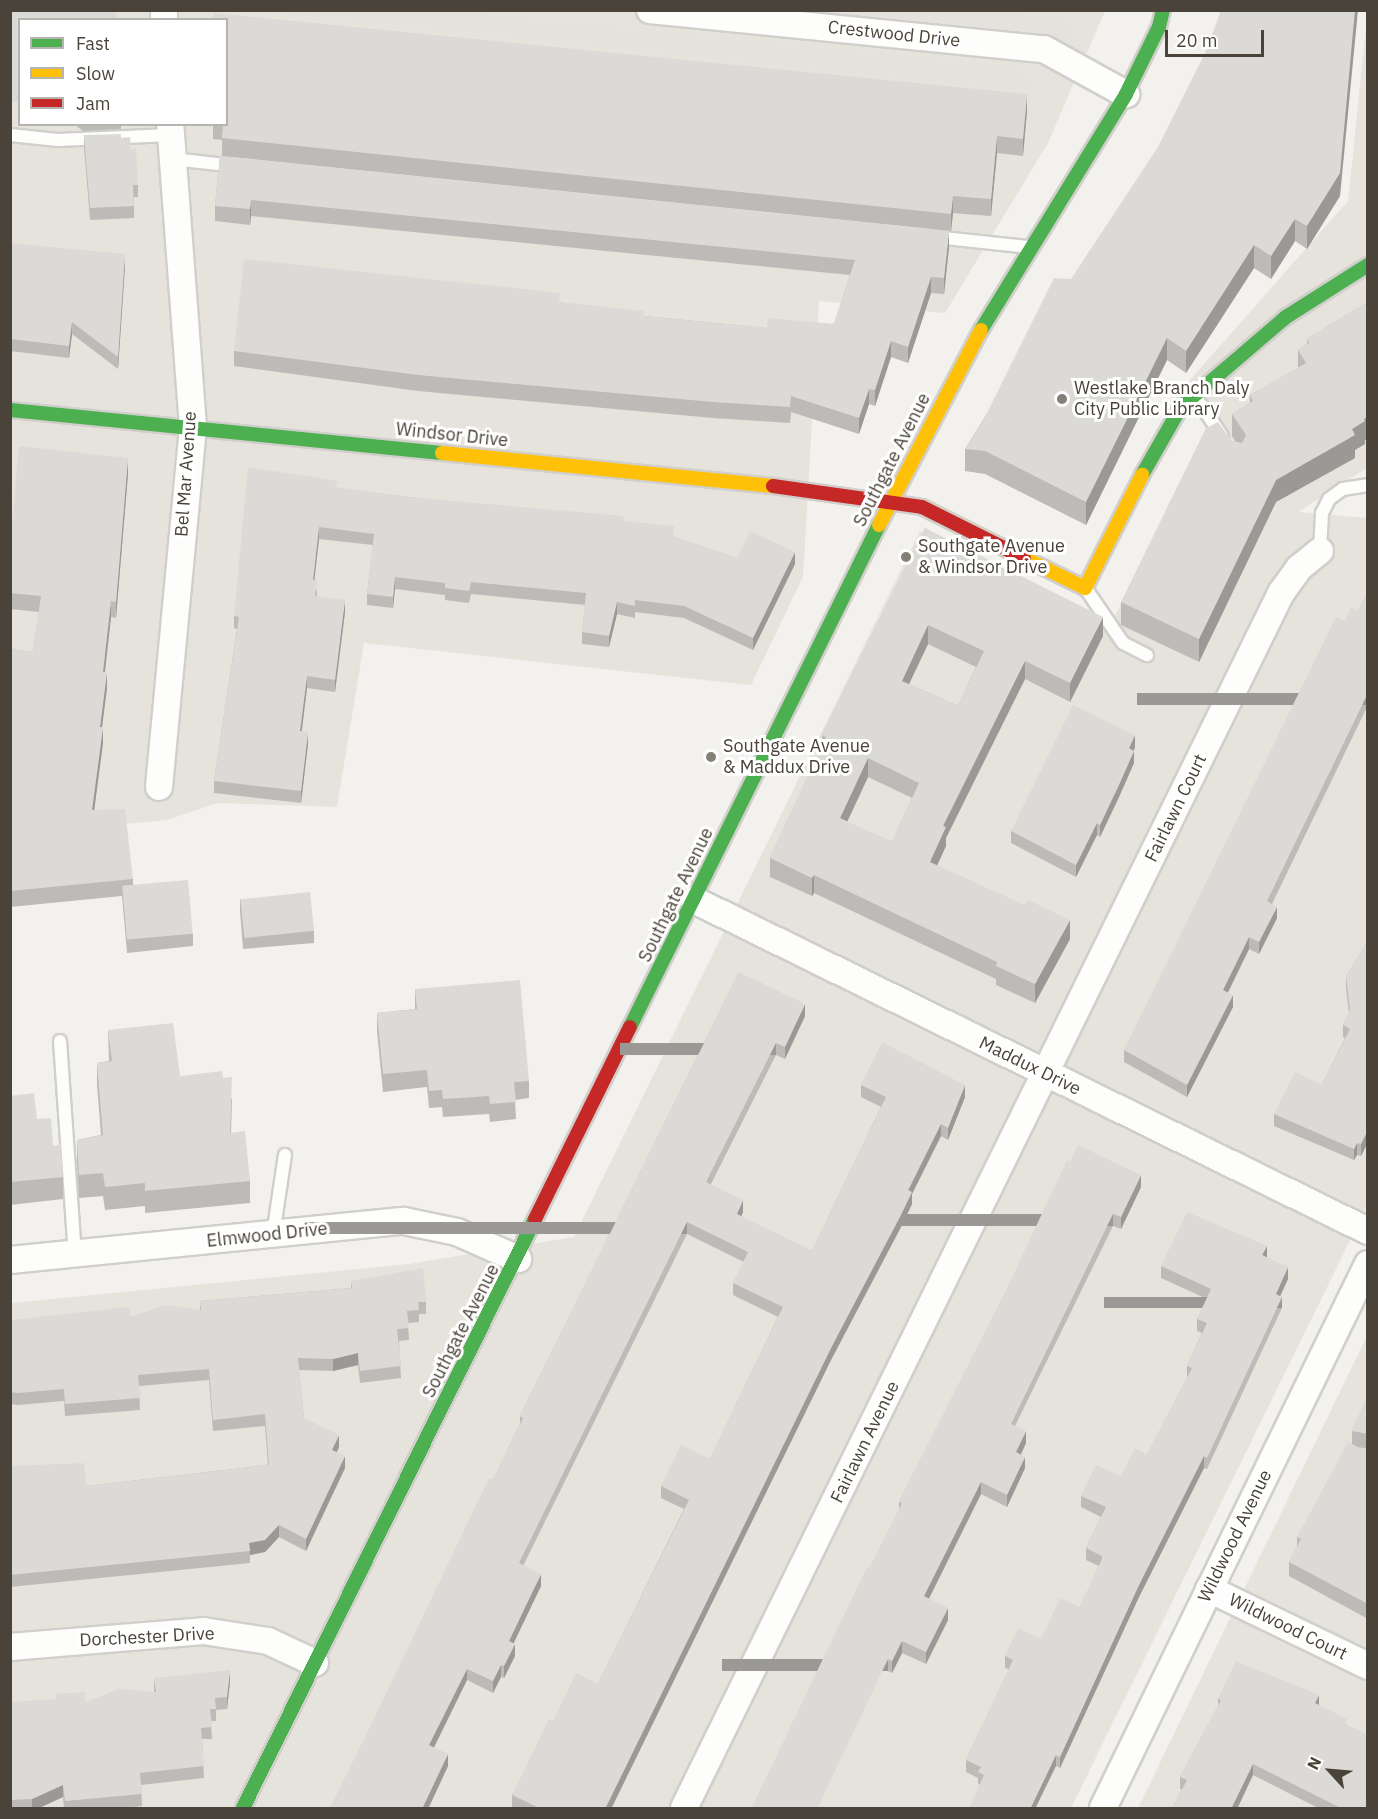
<!DOCTYPE html>
<html>
<head>
<meta charset="utf-8">
<style>
  body { margin:0 }
  #map { position:relative; width:1378px; height:1819px; overflow:hidden; background:#f3f1ed; font-family:"IBM Plex Sans",sans-serif }
  div>[style] { position:absolute }
  .residential>* { inset:0; background:#e6e3dc }
  .parking>* { inset:0; background:#e5e2de }
  .roads { filter:drop-shadow(2px 0 #d1cfcb) drop-shadow(-2px 0 #d1cfcb) drop-shadow(0 2px #d1cfcb) drop-shadow(0 -2px #d1cfcb) }
  .lane>* { height:12px; margin:-6px; padding:0 6px; transform-origin:6px; border-radius:6px; background:#fdfdfc }
  .street>* { height:26px; margin:-13px; padding:0 13px; transform-origin:13px; border-radius:13px; background:#fdfdfc }
  .fast>* { height:14px; margin:-7px; padding:0 7px; transform-origin:7px; border-radius:7px; background:#4caf50 }
  .slow>* { height:14px; margin:-7px; padding:0 7px; transform-origin:7px; border-radius:7px; background:#ffc107 }
  .jam>* { height:14px; margin:-7px; padding:0 7px; transform-origin:7px; border-radius:7px; background:#c62828 }
  .wall>* { inset:0; background:#bdbbb8; transform-origin:0 0 }
  .shaded-wall>* { inset:0; background:#9a9996; transform-origin:0 0 }
  .building>* { inset:0; background:#dcdad6; transform-origin:0 0 }
  .dots>* { width:16px; height:16px; translate:-50% -50%; box-sizing:border-box; border:3px solid #fff; border-radius:50% }
  span { translate:-50% -50%; white-space:nowrap; text-align:center; line-height:1.15; -webkit-text-stroke:6px #fff; paint-order:stroke }
  .street-label { font-size:18px; color:#494339 }
  .poi-label { font-size:18px; color:#494339 }
  .left { translate:0 -50%; text-align:left }
  .frame { position:absolute; inset:0; border:12px solid #494339; pointer-events:none }
  .legend { position:absolute; left:18px; top:18px; width:210px; height:108px; box-sizing:border-box; background:#fff; border:2px solid #b6b4b0; margin:0; padding:8px 10px; list-style:none; font-size:18px; color:#494339 }
  .legend li { display:flex; align-items:center; gap:12px; height:30px }
  .legend b { width:30px; border:2px solid #b6b4b0 }
  .north { position:absolute; left:1300px; top:1741px; width:60px; height:60px; -webkit-text-stroke:4px #fff; paint-order:stroke; rotate:296deg; font-size:16px; font-weight:700; line-height:24px; text-align:center; color:#494339 }
  .north::after { content:''; display:block; margin:auto; width:21px; height:27px; background:#494339; clip-path:polygon(50% 0,100% 100%,50% 72%,0 100%) }
  .scale { position:absolute; left:1165px; top:30px; width:99px; height:27px; box-sizing:border-box; border:3px solid #494339; border-top:0; padding-left:8px; font-size:18px; line-height:21px; white-space:nowrap; color:#494339; -webkit-text-stroke:4px #fff; paint-order:stroke }
</style>
</head>
<body>
<div id="map">
  <div class="residential">
    <div style="clip-path:polygon(evenodd,11px 11px,1105px 11px,1048px 143px,945px 313px,819px 301px,803px 577px,751px 685px,364px 643px,337px 807px,217px 803px,167px 820px,11px 835px,11px 11px,20px 20px,226px 20px,226px 124px,20px 124px,20px 20px)"></div>
    <div style="clip-path:polygon(1367px 18px,1367px 468px,1298px 512px,1367px 518px,1367px 1206px,1071px 1808px,11px 1808px,11px 1303px,409px 1264px,574px 1237px,920px 531px,1109px 627px,1213px 424px,1189px 381px,1348px 201px)"></div>
    <div style="clip-path:polygon(1367px 1336px,1367px 1808px,1138px 1808px)"></div>
  </div>
  <div class="parking">
    <div style="clip-path:polygon(985px 10px,1070px 19px,1080px 42px,764px 11px)"></div>
    <div style="clip-path:polygon(252px 11px,456px 11px,963px 61px,1018px 67px,1035px 92px)"></div>
  </div>
  <div class="roads">
    <div class="lane">
      <div style="left:10px;top:135px;width:48px;rotate:5.9deg"></div>
      <div style="left:58px;top:140px;width:113px;rotate:-2.5deg"></div>
      <div style="left:173px;top:159px;width:61px;rotate:6.5deg"></div>
      <div style="left:935px;top:237px;width:94px;rotate:6.1deg"></div>
      <div style="left:1195px;top:396px;width:48px;rotate:56deg"></div>
      <div style="left:1320px;top:551px;width:38px;rotate:-87deg"></div>
      <div style="left:1322px;top:513px;width:16px;rotate:-63deg"></div>
      <div style="left:1329px;top:499px;width:17px;rotate:-36deg"></div>
      <div style="left:1343px;top:489px;width:25px;rotate:-9deg"></div>
      <div style="left:1086px;top:589px;width:65px;rotate:55.6deg"></div>
      <div style="left:1123px;top:643px;width:27px;rotate:27deg"></div>
      <div style="left:60px;top:1041px;width:214px;rotate:86deg"></div>
      <div style="left:273px;top:1235px;width:81px;rotate:-81.5deg"></div>
    </div>
    <div class="street">
      <div style="left:164px;top:10px;width:10px;rotate:90deg"></div>
      <div style="left:650px;top:10px;width:396px;rotate:5.7deg"></div>
      <div style="left:1044px;top:49px;width:94px;rotate:28.8deg"></div>
      <div style="left:159px;top:787px;width:362px;rotate:-84.6deg"></div>
      <div style="left:193px;top:427px;width:304px;rotate:-94.3deg"></div>
      <div style="left:694px;top:900px;width:751px;rotate:26.16deg"></div>
      <div style="left:10px;top:1260px;width:396px;rotate:-5.7deg"></div>
      <div style="left:404px;top:1221px;width:54px;rotate:11.7deg"></div>
      <div style="left:457px;top:1232px;width:67px;rotate:23.9deg"></div>
      <div style="left:1209px;top:1589px;width:177px;rotate:25.8deg"></div>
      <div style="left:10px;top:1647px;width:194px;rotate:-4.7deg"></div>
      <div style="left:203px;top:1631px;width:66px;rotate:8.7deg"></div>
      <div style="left:268px;top:1641px;width:52px;rotate:25.1deg"></div>
      <div style="left:684px;top:1808px;width:1354px;rotate:-63.83deg"></div>
      <div style="left:1281px;top:593px;width:31px;rotate:-54deg"></div>
      <div style="left:1299px;top:568px;width:27px;rotate:-39deg"></div>
      <div style="left:1103px;top:1808px;width:605px;rotate:-64.03deg"></div>
    </div>
    <div class="fast">
      <div style="left:981px;top:330px;width:277px;rotate:-58.4deg"></div>
      <div style="left:1126px;top:94px;width:75px;rotate:-63.8deg"></div>
      <div style="left:1159px;top:27px;width:17px;rotate:-77deg"></div>
      <div style="left:10px;top:410px;width:434px;rotate:5.7deg"></div>
      <div style="left:1142px;top:475px;width:78px;rotate:-60.2deg"></div>
      <div style="left:1181px;top:407px;width:138px;rotate:-40.6deg"></div>
      <div style="left:1286px;top:317px;width:97px;rotate:-32.4deg"></div>
      <div style="left:630px;top:1027px;width:560px;rotate:-63.62deg"></div>
      <div style="left:243px;top:1808px;width:657px;rotate:-63.63deg"></div>
    </div>
    <div class="slow">
      <div style="left:442px;top:453px;width:333px;rotate:5.7deg"></div>
      <div style="left:879px;top:525px;width:220px;rotate:-62.4deg"></div>
      <div style="left:1024px;top:558px;width:68px;rotate:26.2deg"></div>
      <div style="left:1085px;top:588px;width:127px;rotate:-63.2deg"></div>
    </div>
    <div class="jam">
      <div style="left:773px;top:486px;width:150px;rotate:8deg"></div>
      <div style="left:922px;top:507px;width:114px;rotate:26.6deg"></div>
      <div style="left:535px;top:1219px;width:214px;rotate:-63.7deg"></div>
    </div>
  </div>
  <div class="wall">
    <div style="left:10px;top:10px;width:14px;height:108px;rotate:45deg"></div>
    <div style="clip-path:polygon(1027px 111px,1023px 156px,997px 153px,991px 216px,953px 213px,951px 231px,222px 156px,222px 140px,213px 139px,213px 124px)"></div>
    <div style="clip-path:polygon(74px 124px,121px 124px,121px 129px,83px 131px)"></div>
    <div style="clip-path:polygon(84px 135px,121px 138px,131px 149px,138px 185px,138px 197px,134px 197px,134px 218px,90px 220px,84px 147px)"></div>
    <div style="clip-path:polygon(220px 156px,949px 247px,944px 294px,931px 293px,908px 363px,891px 357px,875px 406px,869px 404px,859px 434px,791px 412px,790px 423px,713px 418px,418px 391px,234px 366px,234px 351px,560px 302px,644px 316px,767px 328px,834px 324px,850px 275px,251px 216px,250px 225px,215px 221px,215px 206px)"></div>
    <div style="clip-path:polygon(1340px 196px,1307px 249px,1295px 241px,1271px 279px,1254px 268px,1186px 373px,1167px 360px,1086px 525px,985px 474px,965px 471px,965px 449px,1071px 279px)"></div>
    <div style="clip-path:polygon(10px 243px,125px 266px,118px 369px,72px 334px,69px 358px,10px 351px)"></div>
    <div style="clip-path:polygon(1368px 302px,1368px 439px,1365px 440px,1365px 444px,1355px 450px,1355px 458px,1276px 502px,1199px 662px,1121px 625px,1121px 602px,1232px 441px,1236px 442px,1232px 436px,1232px 414px,1250px 403px,1250px 395px,1298px 368px,1298px 350px,1307px 344px,1307px 339px)"></div>
    <div style="clip-path:polygon(128px 474px,116px 618px,111px 617px,105px 672px,107px 688px,102px 727px,103px 743px,94px 810px,133px 879px,133px 886px,193px 934px,193px 946px,127px 953px,122px 896px,10px 907px,10px 649px,33px 652px,39px 612px,10px 609px,10px 547px)"></div>
    <div style="clip-path:polygon(337px 488px,409px 497px,624px 521px,674px 537px,737px 558px,795px 564px,753px 650px,684px 618px,635px 612px,635px 618px,617px 614px,609px 647px,582px 644px,582px 632px,585px 605px,471px 594px,469px 603px,445px 600px,445px 595px,395px 589px,393px 608px,367px 605px,367px 594px,373px 545px,319px 539px,314px 580px,317px 592px,317px 596px,345px 612px,335px 692px,307px 688px,302px 731px,308px 744px,301px 803px,214px 793px,214px 781px,237px 629px,234px 628px,234px 616px)"></div>
    <div style="clip-path:polygon(evenodd,925px 528px,1103px 636px,1070px 702px,1025px 679px,946px 838px,946px 846px,937px 865px,1070px 939px,1035px 1003px,996px 985px,996px 979px,814px 893px,812px 896px,770px 877px,770px 858px,822px 746px,822px 735px,925px 528px,928px 644px,976px 667px,958px 706px,909px 684px,928px 644px,925px 528px,868px 777px,912px 798px,892px 842px,847px 822px,868px 777px)"></div>
    <div style="clip-path:polygon(1368px 592px,1368px 705px,1272px 904px,1277px 918px,1259px 954px,1249px 949px,1228px 993px,1233px 1007px,1187px 1097px,1124px 1062px,1124px 1050px,1345px 621px,1358px 610px)"></div>
    <div style="clip-path:polygon(1135px 747px,1134px 751px,1134px 763px,1119px 797px,1100px 837px,1097px 835px,1076px 877px,1011px 843px,1011px 831px)"></div>
    <div style="clip-path:polygon(240px 899px,314px 931px,314px 943px,243px 949px,240px 911px)"></div>
    <div style="clip-path:polygon(1368px 941px,1368px 1142px,1361px 1156px,1357px 1155px,1354px 1160px,1274px 1126px,1274px 1114px,1322px 1085px,1345px 1038px,1343px 1037px,1343px 1025px,1349px 1013px,1346px 988px,1346px 976px)"></div>
    <div style="clip-path:polygon(739px 972px,805px 1016px,785px 1059px,776px 1055px,711px 1184px,743px 1212px,741px 1217px,812px 1251px,881px 1107px,861px 1097px,861px 1085px,965px 1097px,948px 1140px,941px 1136px,912px 1194px,912px 1204px,901px 1227px,831px 1360px,611px 1809px,515px 1809px,512px 1807px,512px 1795px,553px 1721px,598px 1684px,684px 1509px,661px 1498px,661px 1486px,710px 1459px,778px 1317px,733px 1295px,733px 1283px,744px 1262px,687px 1234px,523px 1566px,541px 1586px,513px 1643px,515px 1656px,504px 1678px,501px 1677px,493px 1693px,467px 1680px,434px 1748px,448px 1766px,428px 1809px,330px 1809px,493px 1480px,520px 1424px,520px 1416px)"></div>
    <div style="clip-path:polygon(415px 989px,529px 1081px,529px 1098px,515px 1100px,516px 1119px,490px 1122px,489px 1114px,443px 1117px,442px 1107px,429px 1108px,427px 1087px,383px 1092px,377px 1031px,377px 1013px,415px 1009px)"></div>
    <div style="clip-path:polygon(108px 1030px,180px 1076px,223px 1078px,232px 1100px,231px 1133px,250px 1181px,250px 1203px,145px 1213px,145px 1206px,105px 1210px,103px 1196px,79px 1198px,77px 1163px,77px 1140px,101px 1135px,97px 1085px,97px 1063px,109px 1061px)"></div>
    <div style="clip-path:polygon(10px 1096px,37px 1119px,53px 1146px,63px 1177px,63px 1199px,10px 1205px)"></div>
    <div style="clip-path:polygon(1141px 1187px,1121px 1229px,1113px 1226px,1015px 1426px,1026px 1443px,1021px 1455px,1025px 1468px,1007px 1507px,981px 1494px,929px 1599px,948px 1620px,926px 1664px,902px 1653px,892px 1673px,888px 1671px,870px 1568px,899px 1510px,899px 1502px,1002px 1299px)"></div>
    <div style="clip-path:polygon(1267px 1257px,1288px 1279px,1280px 1296px,1282px 1308px,1207px 1469px,1204px 1468px,1139px 1597px,1060px 1768px,1056px 1766px,980px 1785px,978px 1784px,978px 1778px,966px 1772px,966px 1760px,1009px 1669px,1005px 1668px,1005px 1656px,1041px 1639px,1080px 1607px,1099px 1566px,1086px 1560px,1086px 1548px,1101px 1517px,1081px 1507px,1081px 1496px,1121px 1476px,1147px 1455px,1187px 1378px,1187px 1366px,1202px 1333px,1197px 1331px,1197px 1319px,1207px 1299px,1161px 1278px,1161px 1266px)"></div>
    <div style="clip-path:polygon(351px 1281px,426px 1302px,426px 1314px,419px 1314px,419px 1322px,408px 1323px,409px 1340px,399px 1341px,401px 1378px,360px 1383px,358px 1365px,333px 1371px,299px 1370px,304px 1418px,339px 1447px,337px 1452px,345px 1468px,306px 1551px,279px 1537px,265px 1552px,250px 1555px,250px 1563px,10px 1587px,10px 1466px,86px 1486px,268px 1465px,265px 1426px,213px 1431px,209px 1380px,139px 1386px,140px 1410px,65px 1416px,64px 1401px,18px 1405px,10px 1404px,10px 1320px,130px 1317px,200px 1310px,200px 1301px,351px 1288px)"></div>
    <div style="clip-path:polygon(1368px 1396px,1368px 1449px,1358px 1447px,1368px 1452px,1368px 1619px,1289px 1576px,1289px 1562px,1297px 1547px,1297px 1537px,1352px 1444px,1352px 1431px)"></div>
    <div style="clip-path:polygon(154px 1678px,230px 1682px,227px 1709px,216px 1710px,216px 1721px,211px 1721px,212px 1739px,202px 1739px,204px 1778px,141px 1785px,142px 1806px,118px 1809px,64px 1809px,63px 1797px,37px 1809px,11px 1809px,10px 1702px,85px 1702px,154px 1692px)"></div>
    <div style="clip-path:polygon(1218px 1699px,1319px 1705px,1347px 1725px,1368px 1809px,1320px 1809px,1253px 1775px,1237px 1809px,1172px 1809px,1182px 1789px,1180px 1789px,1180px 1777px,1218px 1706px)"></div>
  </div>
  <div class="shaded-wall">
    <div style="clip-path:polygon(1355px 10px,1358px 10px,1340px 196px,1307px 249px,1307px 226px)"></div>
    <div style="clip-path:polygon(1027px 94px,1027px 111px,1023px 156px,1023px 139px)"></div>
    <div style="clip-path:polygon(997px 136px,997px 153px,991px 216px,991px 199px)"></div>
    <div style="clip-path:polygon(953px 196px,953px 213px,951px 231px,951px 214px)"></div>
    <div style="clip-path:polygon(251px 200px,251px 216px,250px 225px,250px 209px)"></div>
    <div style="clip-path:polygon(1295px 219px,1295px 241px,1271px 279px,1271px 256px)"></div>
    <div style="clip-path:polygon(949px 231px,949px 247px,944px 294px,944px 278px)"></div>
    <div style="clip-path:polygon(1254px 245px,1254px 268px,1186px 373px,1186px 351px)"></div>
    <div style="clip-path:polygon(125px 254px,125px 266px,118px 369px,118px 357px)"></div>
    <div style="clip-path:polygon(931px 277px,931px 293px,908px 363px,908px 347px)"></div>
    <div style="clip-path:polygon(72px 322px,72px 334px,69px 358px,69px 346px)"></div>
    <div style="clip-path:polygon(1167px 338px,1167px 360px,1086px 525px,1086px 502px)"></div>
    <div style="clip-path:polygon(891px 341px,891px 357px,875px 406px,875px 390px)"></div>
    <div style="clip-path:polygon(869px 389px,869px 404px,859px 434px,859px 418px)"></div>
    <div style="clip-path:polygon(1368px 416px,1368px 439px,1365px 440px,1365px 444px,1355px 450px,1355px 458px,1276px 502px,1199px 662px,1199px 639px,1276px 480px,1352px 429px,1364px 419px)"></div>
    <div style="clip-path:polygon(128px 458px,128px 474px,116px 618px,116px 602px)"></div>
    <div style="clip-path:polygon(319px 527px,319px 539px,313px 592px,313px 580px)"></div>
    <div style="clip-path:polygon(795px 552px,795px 564px,753px 650px,753px 638px)"></div>
    <div style="clip-path:polygon(395px 577px,395px 589px,393px 608px,393px 597px)"></div>
    <div style="clip-path:polygon(345px 600px,345px 612px,335px 692px,335px 680px)"></div>
    <div style="clip-path:polygon(111px 601px,111px 617px,103px 688px,103px 672px)"></div>
    <div style="clip-path:polygon(617px 602px,617px 614px,609px 647px,609px 636px)"></div>
    <div style="clip-path:polygon(1103px 617px,1103px 636px,1070px 702px,1070px 683px)"></div>
    <div style="clip-path:polygon(928px 625px,928px 644px,902px 699px,902px 681px)"></div>
    <div style="clip-path:polygon(1025px 661px,1025px 679px,946px 838px,946px 846px,930px 881px,930px 862px,943px 826px)"></div>
    <div style="clip-path:polygon(107px 672px,107px 688px,100px 743px,100px 727px)"></div>
    <div style="clip-path:polygon(307px 676px,307px 688px,300px 743px,300px 731px)"></div>
    <div style="left:1368px;top:693px;width:12px;height:231px;rotate:90deg"></div>
    <div style="clip-path:polygon(103px 727px,103px 743px,92px 827px,92px 810px)"></div>
    <div style="clip-path:polygon(308px 732px,308px 744px,301px 803px,301px 791px)"></div>
    <div style="clip-path:polygon(1135px 735px,1135px 747px,1129px 760px,1129px 748px)"></div>
    <div style="clip-path:polygon(1134px 751px,1134px 763px,1119px 797px,1100px 837px,1100px 825px)"></div>
    <div style="clip-path:polygon(868px 758px,868px 777px,840px 837px,840px 818px)"></div>
    <div style="clip-path:polygon(1097px 823px,1097px 835px,1076px 877px,1076px 865px)"></div>
    <div style="clip-path:polygon(814px 875px,814px 893px,812px 896px,812px 878px)"></div>
    <div style="clip-path:polygon(1277px 907px,1277px 918px,1259px 954px,1259px 942px)"></div>
    <div style="clip-path:polygon(1070px 920px,1070px 939px,1035px 1003px,1035px 984px)"></div>
    <div style="clip-path:polygon(1249px 937px,1249px 949px,1223px 1002px,1223px 990px)"></div>
    <div style="clip-path:polygon(1233px 995px,1233px 1007px,1187px 1097px,1187px 1085px)"></div>
    <div style="clip-path:polygon(805px 1004px,805px 1016px,785px 1059px,785px 1047px)"></div>
    <div style="left:776px;top:1043px;width:12px;height:156px;rotate:90deg"></div>
    <div style="clip-path:polygon(965px 1085px,965px 1097px,948px 1140px,948px 1128px)"></div>
    <div style="clip-path:polygon(941px 1124px,941px 1136px,912px 1194px,912px 1204px,901px 1227px,831px 1360px,611px 1809px,605px 1809px)"></div>
    <div style="clip-path:polygon(1368px 1130px,1368px 1142px,1361px 1156px,1361px 1144px)"></div>
    <div style="clip-path:polygon(1357px 1143px,1357px 1155px,1354px 1160px,1354px 1149px)"></div>
    <div style="clip-path:polygon(1141px 1175px,1141px 1187px,1121px 1229px,1121px 1217px)"></div>
    <div style="clip-path:polygon(743px 1200px,743px 1212px,737px 1226px,737px 1214px)"></div>
    <div style="left:1113px;top:1214px;width:12px;height:233px;rotate:90deg"></div>
    <div style="left:687px;top:1222px;width:12px;height:380px;rotate:90deg"></div>
    <div style="clip-path:polygon(1267px 1246px,1267px 1258px,1262px 1255px)"></div>
    <div style="clip-path:polygon(1288px 1267px,1288px 1279px,1276px 1305px,1276px 1294px)"></div>
    <div style="left:1282px;top:1297px;width:11px;height:178px;rotate:90deg"></div>
    <div style="clip-path:polygon(358px 1353px,358px 1365px,333px 1371px,333px 1359px)"></div>
    <div style="clip-path:polygon(1026px 1431px,1026px 1443px,1016px 1464px,1016px 1452px)"></div>
    <div style="clip-path:polygon(339px 1435px,339px 1447px,332px 1462px,332px 1450px)"></div>
    <div style="clip-path:polygon(345px 1456px,345px 1468px,306px 1551px,306px 1539px)"></div>
    <div style="clip-path:polygon(1204px 1456px,1204px 1468px,1139px 1597px,1060px 1768px,1060px 1757px,1139px 1585px)"></div>
    <div style="clip-path:polygon(1025px 1457px,1025px 1468px,1007px 1507px,1007px 1495px)"></div>
    <div style="clip-path:polygon(981px 1482px,981px 1494px,924px 1608px,924px 1596px)"></div>
    <div style="clip-path:polygon(279px 1525px,279px 1537px,265px 1552px,250px 1555px,249px 1543px)"></div>
    <div style="clip-path:polygon(541px 1574px,541px 1586px,509px 1653px,509px 1641px)"></div>
    <div style="clip-path:polygon(948px 1608px,948px 1620px,926px 1664px,926px 1652px)"></div>
    <div style="clip-path:polygon(902px 1641px,902px 1653px,892px 1673px,892px 1661px)"></div>
    <div style="clip-path:polygon(515px 1644px,515px 1656px,504px 1678px,504px 1666px)"></div>
    <div style="left:888px;top:1659px;width:12px;height:166px;rotate:90deg"></div>
    <div style="clip-path:polygon(501px 1665px,501px 1677px,493px 1693px,493px 1681px)"></div>
    <div style="clip-path:polygon(467px 1669px,467px 1680px,429px 1757px,429px 1745px)"></div>
    <div style="clip-path:polygon(230px 1670px,230px 1682px,227px 1709px,227px 1697px)"></div>
    <div style="clip-path:polygon(1319px 1695px,1319px 1707px,1315px 1703px)"></div>
    <div style="clip-path:polygon(448px 1754px,448px 1766px,428px 1809px,422px 1809px)"></div>
    <div style="clip-path:polygon(1056px 1755px,1056px 1766px,1035px 1809px,1030px 1809px)"></div>
    <div style="clip-path:polygon(1253px 1764px,1253px 1775px,1237px 1809px,1231px 1809px)"></div>
    <div style="clip-path:polygon(63px 1785px,63px 1797px,37px 1809px,32px 1809px,32px 1799px)"></div>
  </div>
  <div class="building">
    <div style="clip-path:polygon(10px 10px,116px 10px,117px 20px,20px 20px,20px 102px,10px 101px)"></div>
    <div style="clip-path:polygon(1221px 10px,1355px 10px,1340px 173px,1307px 226px,1295px 219px,1271px 256px,1254px 245px,1186px 351px,1167px 338px,1086px 502px,985px 451px,965px 449px,983px 421px,1054px 278px,1071px 279px,1158px 147px,1207px 49px)"></div>
    <div style="clip-path:polygon(214px 13px,1027px 94px,1023px 139px,997px 136px,991px 199px,953px 196px,951px 214px,222px 138px,223px 124px,226px 124px,226px 20px,213px 20px)"></div>
    <div style="clip-path:polygon(121px 134px,121px 138px,130px 137px,131px 149px,136px 149px,138px 185px,133px 185px,134px 206px,90px 208px,84px 135px)"></div>
    <div style="clip-path:polygon(220px 156px,949px 231px,944px 278px,931px 277px,908px 347px,891px 341px,875px 390px,869px 389px,859px 418px,791px 396px,790px 407px,713px 402px,418px 375px,234px 351px,244px 259px,560px 293px,559px 302px,644px 311px,643px 316px,767px 328px,768px 318px,834px 324px,855px 260px,251px 200px,250px 209px,215px 206px)"></div>
    <div style="clip-path:polygon(10px 243px,125px 254px,118px 357px,72px 322px,69px 346px,10px 339px)"></div>
    <div style="clip-path:polygon(1368px 302px,1368px 416px,1364px 419px,1365px 421px,1352px 429px,1355px 435px,1276px 480px,1199px 639px,1121px 602px,1206px 428px,1218px 422px,1232px 441px,1242px 443px,1246px 435px,1232px 414px,1253px 401px,1250px 395px,1306px 363px,1298px 350px,1309px 343px,1307px 339px)"></div>
    <div style="clip-path:polygon(19px 446px,128px 458px,116px 602px,111px 601px,103px 672px,107px 672px,100px 727px,103px 727px,92px 810px,125px 809px,133px 879px,10px 891px,10px 649px,33px 652px,41px 596px,10px 593px,10px 547px)"></div>
    <div style="clip-path:polygon(248px 467px,337px 481px,336px 487px,409px 497px,624px 516px,623px 521px,674px 526px,673px 536px,737px 558px,750px 531px,795px 552px,753px 638px,684px 606px,635px 600px,635px 606px,617px 602px,609px 636px,582px 632px,586px 593px,471px 582px,469px 591px,445px 588px,445px 583px,395px 577px,393px 597px,367px 594px,374px 534px,319px 527px,313px 580px,317px 580px,315px 596px,345px 600px,335px 680px,307px 676px,300px 731px,308px 732px,301px 791px,214px 781px,239px 617px,234px 616px)"></div>
    <div style="clip-path:polygon(evenodd,925px 528px,1103px 617px,1070px 683px,1025px 661px,943px 826px,946px 827px,930px 862px,1025px 905px,1028px 900px,1070px 920px,1035px 984px,996px 966px,997px 962px,814px 875px,812px 878px,770px 858px,826px 737px,822px 735px,925px 528px,928px 625px,984px 651px,958px 706px,902px 681px,928px 625px,925px 528px,868px 758px,919px 783px,892px 842px,840px 818px,868px 758px)"></div>
    <div style="clip-path:polygon(1368px 592px,1368px 693px,1267px 901px,1277px 907px,1259px 942px,1249px 937px,1223px 990px,1233px 995px,1187px 1085px,1124px 1050px,1336px 617px,1345px 621px,1351px 607px,1358px 610px)"></div>
    <div style="clip-path:polygon(1073px 705px,1135px 735px,1129px 748px,1134px 751px,1119px 785px,1100px 825px,1097px 823px,1076px 865px,1011px 831px)"></div>
    <div style="left:188px;top:880px;width:54px;height:66px;rotate:85deg"></div>
    <div style="left:310px;top:892px;width:39px;height:70px;rotate:84deg"></div>
    <div style="clip-path:polygon(1368px 941px,1368px 1130px,1361px 1144px,1357px 1143px,1354px 1149px,1274px 1114px,1295px 1072px,1322px 1085px,1350px 1029px,1343px 1025px,1350px 1010px,1346px 976px)"></div>
    <div style="clip-path:polygon(739px 972px,805px 1004px,785px 1047px,776px 1043px,706px 1182px,743px 1200px,737px 1214px,812px 1251px,886px 1097px,861px 1085px,882px 1042px,965px 1085px,948px 1128px,941px 1124px,908px 1190px,912px 1192px,901px 1215px,831px 1348px,605px 1809px,536px 1809px,537px 1807px,512px 1795px,549px 1719px,553px 1721px,576px 1673px,598px 1684px,689px 1500px,661px 1486px,681px 1445px,710px 1459px,783px 1307px,733px 1283px,748px 1252px,687px 1222px,519px 1563px,541px 1574px,509px 1641px,515px 1644px,504px 1666px,501px 1665px,493px 1681px,467px 1669px,429px 1745px,448px 1754px,422px 1809px,330px 1809px,358px 1752px,489px 1478px,493px 1480px,523px 1418px,520px 1416px)"></div>
    <div style="clip-path:polygon(520px 980px,529px 1081px,514px 1082px,516px 1102px,490px 1104px,489px 1096px,443px 1099px,442px 1090px,429px 1091px,427px 1070px,383px 1074px,377px 1013px,417px 1009px,415px 989px)"></div>
    <div style="clip-path:polygon(173px 1023px,180px 1076px,222px 1071px,223px 1078px,232px 1077px,230px 1133px,245px 1131px,250px 1181px,145px 1191px,145px 1183px,105px 1187px,103px 1173px,79px 1175px,77px 1140px,103px 1135px,97px 1063px,112px 1061px,108px 1030px)"></div>
    <div style="clip-path:polygon(34px 1093px,37px 1119px,51px 1118px,53px 1146px,61px 1144px,63px 1177px,10px 1182px,10px 1096px)"></div>
    <div style="clip-path:polygon(1078px 1145px,1141px 1175px,1121px 1217px,1113px 1214px,1011px 1424px,1026px 1431px,1016px 1452px,1025px 1457px,1007px 1495px,981px 1482px,924px 1596px,948px 1608px,926px 1652px,902px 1641px,892px 1661px,888px 1659px,817px 1809px,751px 1809px,867px 1567px,870px 1568px,902px 1503px,899px 1502px,911px 1477px,1002px 1299px,1067px 1160px,1070px 1162px)"></div>
    <div style="clip-path:polygon(1187px 1212px,1267px 1246px,1262px 1255px,1288px 1267px,1276px 1294px,1282px 1297px,1207px 1458px,1204px 1456px,1139px 1585px,1060px 1757px,1056px 1755px,1030px 1809px,969px 1809px,984px 1775px,978px 1772px,981px 1767px,966px 1760px,1013px 1660px,1005px 1656px,1018px 1628px,1041px 1639px,1060px 1598px,1080px 1607px,1102px 1559px,1102px 1556px,1086px 1548px,1106px 1507px,1081px 1496px,1096px 1465px,1121px 1476px,1135px 1448px,1147px 1455px,1192px 1368px,1187px 1366px,1207px 1323px,1197px 1319px,1211px 1289px,1161px 1266px)"></div>
    <div style="clip-path:polygon(423px 1268px,426px 1302px,418px 1302px,419px 1310px,407px 1311px,409px 1328px,397px 1329px,401px 1366px,360px 1371px,358px 1353px,333px 1359px,298px 1358px,304px 1418px,339px 1435px,332px 1450px,345px 1456px,306px 1539px,279px 1525px,265px 1540px,249px 1543px,250px 1551px,10px 1575px,10px 1466px,84px 1463px,86px 1486px,269px 1465px,265px 1414px,213px 1420px,209px 1369px,138px 1375px,140px 1398px,65px 1404px,64px 1389px,18px 1393px,10px 1392px,10px 1320px,129px 1307px,130px 1317px,165px 1305px,201px 1310px,200px 1301px,352px 1288px,351px 1281px)"></div>
    <div style="clip-path:polygon(1368px 1396px,1368px 1434px,1352px 1431px)"></div>
    <div style="clip-path:polygon(1348px 1442px,1368px 1452px,1368px 1604px,1289px 1562px,1301px 1539px,1297px 1537px)"></div>
    <div style="clip-path:polygon(1236px 1661px,1319px 1695px,1315px 1703px,1347px 1719px,1345px 1724px,1368px 1735px,1368px 1809px,1343px 1809px,1253px 1764px,1231px 1809px,1172px 1809px,1187px 1780px,1180px 1777px,1221px 1700px,1218px 1699px)"></div>
    <div style="clip-path:polygon(230px 1670px,227px 1697px,215px 1698px,216px 1709px,210px 1709px,212px 1727px,201px 1728px,204px 1766px,140px 1773px,142px 1794px,65px 1801px,63px 1785px,32px 1799px,11px 1800px,10px 1795px,10px 1702px,56px 1699px,56px 1694px,85px 1692px,85px 1702px,119px 1689px,156px 1692px,154px 1678px)"></div>
  </div>
  <div class="dots">
    <div style="left:1062px;top:399px;background:#848078"></div>
    <div style="left:906px;top:557px;background:#848078"></div>
    <div style="left:711px;top:757px;background:#848078"></div>
  </div>
  <div class="street-label">
    <span style="left:894px;top:34px;rotate:6deg">Crestwood Drive</span>
    <span style="left:452px;top:435px;rotate:6deg">Windsor Drive</span>
    <span style="left:892px;top:460px;rotate:-63deg">Southgate Avenue</span>
    <span style="left:186px;top:474px;rotate:-86deg">Bel Mar Avenue</span>
    <span style="left:1176px;top:808px;rotate:-64deg">Fairlawn Court</span>
    <span style="left:676px;top:895px;rotate:-64deg">Southgate Avenue</span>
    <span style="left:1030px;top:1066px;rotate:26deg">Maddux Drive</span>
    <span style="left:267px;top:1235px;rotate:-6deg">Elmwood Drive</span>
    <span style="left:461px;top:1331px;rotate:-63deg">Southgate Avenue</span>
    <span style="left:865px;top:1442px;rotate:-64deg">Fairlawn Avenue</span>
    <span style="left:1235px;top:1536px;rotate:-64deg">Wildwood Avenue</span>
    <span style="left:1288px;top:1627px;rotate:26deg">Wildwood Court</span>
    <span style="left:147px;top:1637px;rotate:-3deg">Dorchester Drive</span>
  </div>
  <div class="poi-label">
    <span class="left" style="left:1074px;top:399px">Westlake Branch Daly<br>City Public Library</span>
    <span class="left" style="left:918px;top:557px">Southgate Avenue<br>&amp; Windsor Drive</span>
    <span class="left" style="left:723px;top:757px">Southgate Avenue<br>&amp; Maddux Drive</span>
  </div>
  <div class="frame"></div>
  <ul class="legend">
  <li><b style="height:8px;background:#4caf50"></b>Fast</li>
  <li><b style="height:8px;background:#ffc107"></b>Slow</li>
  <li><b style="height:8px;background:#c62828"></b>Jam</li>
  </ul>
  <div class="north">N</div>
  <div class="scale">20 m</div>
</div>
</body>
</html>
